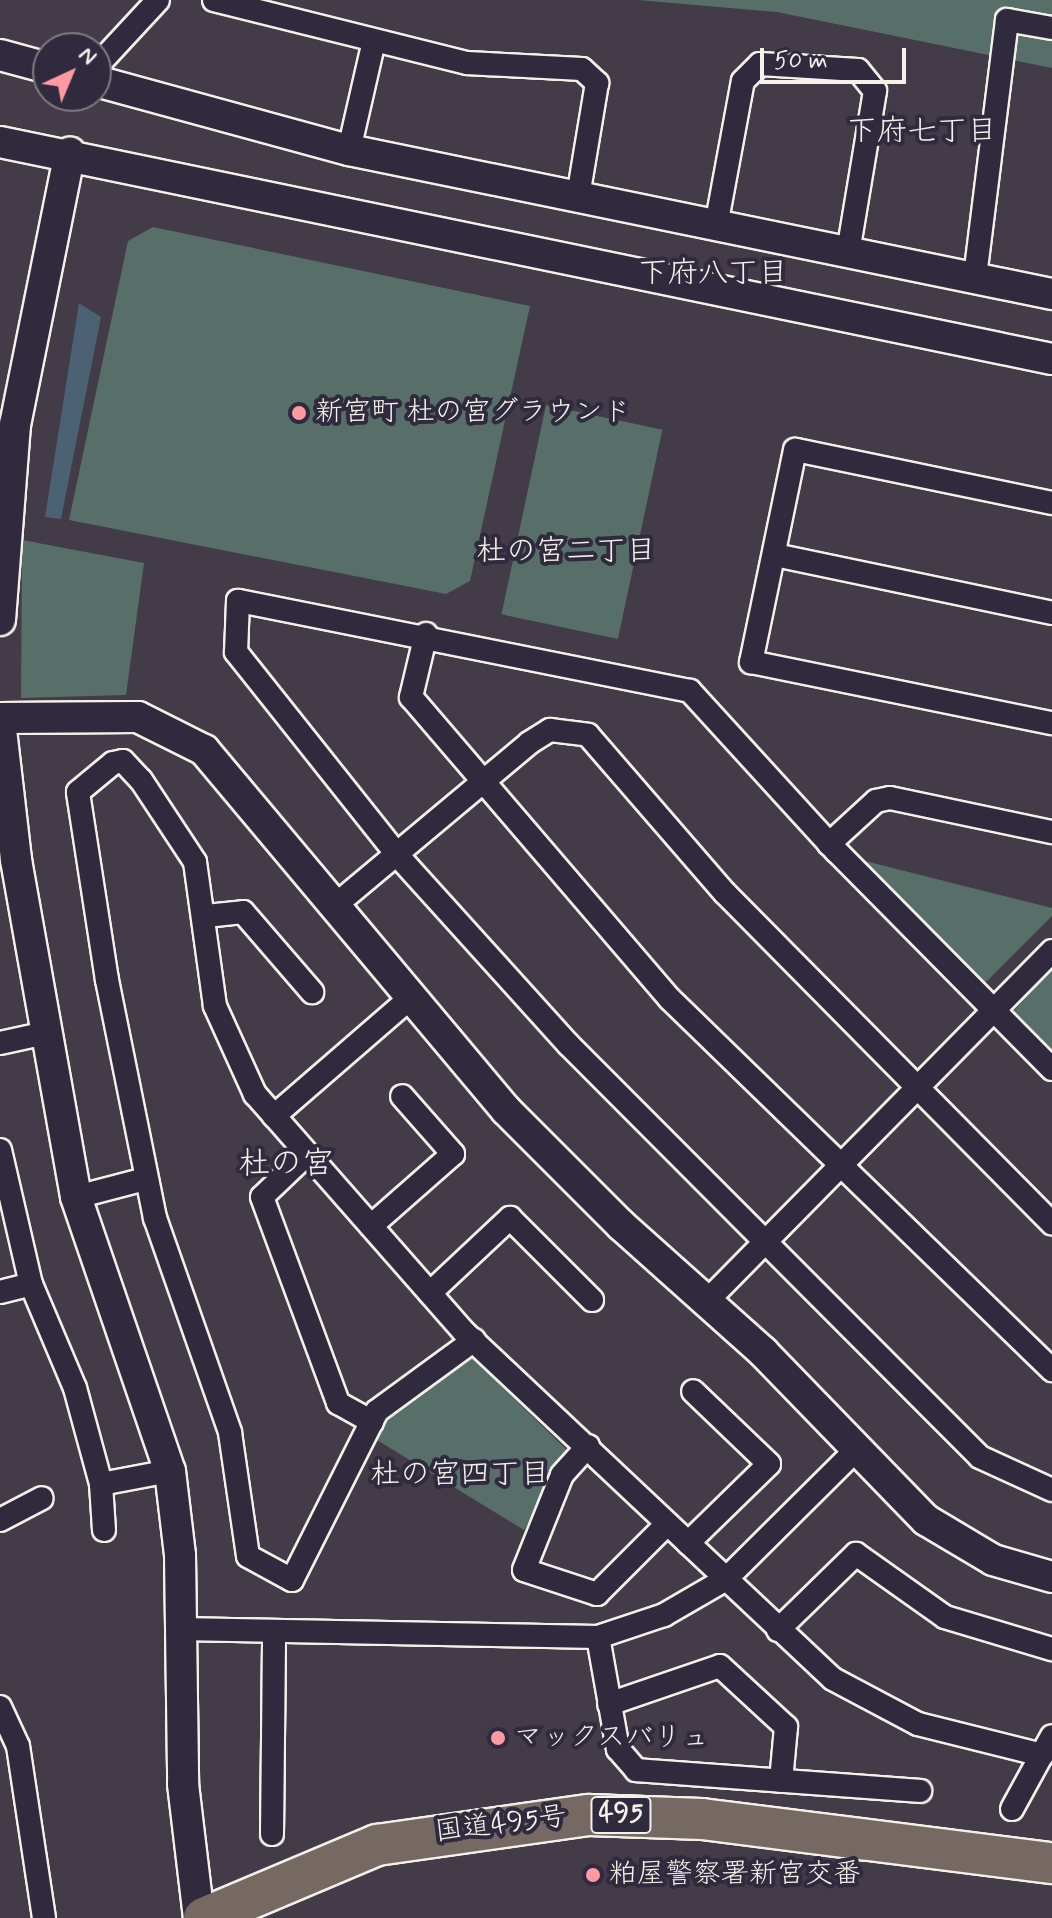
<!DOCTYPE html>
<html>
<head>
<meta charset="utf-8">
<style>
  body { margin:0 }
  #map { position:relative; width:1052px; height:1918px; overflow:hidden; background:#433b48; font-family:Mynerve,"Klee One",sans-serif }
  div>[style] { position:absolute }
  .green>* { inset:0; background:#576e69; transform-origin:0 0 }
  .water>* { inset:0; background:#4a6273 }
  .roads { filter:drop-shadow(2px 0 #f4f1e8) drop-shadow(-2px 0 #f4f1e8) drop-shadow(0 2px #f4f1e8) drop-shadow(0 -2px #f4f1e8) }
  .street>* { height:22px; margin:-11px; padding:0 11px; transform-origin:11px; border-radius:11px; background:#2f2a3d }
  .secondary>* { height:30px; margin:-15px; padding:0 15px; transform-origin:15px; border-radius:15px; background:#2f2a3d }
  .highway>* { height:40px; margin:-20px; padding:0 20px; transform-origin:20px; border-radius:20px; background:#766964 }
  .dots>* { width:22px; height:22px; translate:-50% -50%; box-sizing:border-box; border:4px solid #2f2a3d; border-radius:50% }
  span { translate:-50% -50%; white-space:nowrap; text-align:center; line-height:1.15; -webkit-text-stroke:8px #2f2a3d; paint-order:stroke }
  .shield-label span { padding:2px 6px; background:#2f2a3d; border:2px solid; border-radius:6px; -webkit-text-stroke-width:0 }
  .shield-label { font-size:26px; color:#f4f1e8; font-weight:700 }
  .poi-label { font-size:28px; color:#f4f1e8 }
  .left { translate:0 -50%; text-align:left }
  .street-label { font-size:28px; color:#f4f1e8 }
  .neighbourhood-label { font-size:30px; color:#f4f1e8 }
  .quarter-label { font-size:32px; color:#f4f1e8 }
  .north { position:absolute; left:32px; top:32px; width:80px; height:80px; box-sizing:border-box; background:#2f2a3d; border:2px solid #7e7a81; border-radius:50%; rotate:44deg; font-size:22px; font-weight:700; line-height:32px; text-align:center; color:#f4f1e8 }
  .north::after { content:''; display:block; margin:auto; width:28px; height:36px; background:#ff9aa2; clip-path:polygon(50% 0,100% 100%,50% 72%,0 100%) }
  .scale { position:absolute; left:760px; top:48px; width:146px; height:36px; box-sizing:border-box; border:4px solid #f4f1e8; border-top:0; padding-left:10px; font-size:24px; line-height:28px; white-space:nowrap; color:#f4f1e8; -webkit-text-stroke:6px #2f2a3d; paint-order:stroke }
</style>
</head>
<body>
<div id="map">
  <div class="green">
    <div style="clip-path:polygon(638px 0,1052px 0,1052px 68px,777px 12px)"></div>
    <div style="clip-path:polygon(153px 227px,530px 306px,470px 581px,446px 594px,69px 520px,128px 241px)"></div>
    <div style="left:546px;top:405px;width:119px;height:214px;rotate:12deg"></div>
    <div style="clip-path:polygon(22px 540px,144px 563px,126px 695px,21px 698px)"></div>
    <div style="clip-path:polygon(861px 860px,1052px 908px,1052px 916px,983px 985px)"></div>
    <div style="clip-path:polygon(1052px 969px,1052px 1059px,1010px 1015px)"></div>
    <div style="clip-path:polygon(470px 1356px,568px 1451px,524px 1530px,377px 1440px,386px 1417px,416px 1389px)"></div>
  </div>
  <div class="water">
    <div style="clip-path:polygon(79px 303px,101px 317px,61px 519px,45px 517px)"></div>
  </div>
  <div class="roads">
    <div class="street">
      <div style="left:214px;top:0;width:261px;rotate:14deg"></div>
      <div style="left:467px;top:63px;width:115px;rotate:3deg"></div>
      <div style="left:582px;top:69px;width:21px;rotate:43deg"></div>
      <div style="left:597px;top:83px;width:116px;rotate:99.5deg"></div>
      <div style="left:96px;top:67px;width:91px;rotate:-47.2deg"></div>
      <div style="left:349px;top:150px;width:112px;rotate:-77.1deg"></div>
      <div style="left:716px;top:226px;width:147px;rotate:-79.5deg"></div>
      <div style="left:743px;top:81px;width:24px;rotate:-45deg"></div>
      <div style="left:760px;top:64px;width:98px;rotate:3.5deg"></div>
      <div style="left:858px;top:70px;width:27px;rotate:51deg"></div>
      <div style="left:875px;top:91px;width:164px;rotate:99.5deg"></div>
      <div style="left:975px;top:277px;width:259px;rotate:-82.9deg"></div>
      <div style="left:1007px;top:20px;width:46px;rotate:10.1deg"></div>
      <div style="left:1052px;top:503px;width:262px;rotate:-168.3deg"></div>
      <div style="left:795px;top:450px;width:217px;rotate:101.7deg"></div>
      <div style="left:751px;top:662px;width:307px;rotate:11.5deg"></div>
      <div style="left:775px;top:555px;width:283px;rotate:11.8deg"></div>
      <div style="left:426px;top:634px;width:65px;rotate:103.4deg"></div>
      <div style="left:411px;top:697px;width:398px;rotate:49.4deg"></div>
      <div style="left:670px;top:999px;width:533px;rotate:44.16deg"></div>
      <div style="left:829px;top:844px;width:64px;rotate:-42.5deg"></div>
      <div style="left:876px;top:801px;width:14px;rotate:-12deg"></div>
      <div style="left:890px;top:798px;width:166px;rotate:11.9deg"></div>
      <div style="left:332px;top:908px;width:257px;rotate:-39.9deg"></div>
      <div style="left:529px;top:743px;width:25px;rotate:-32deg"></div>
      <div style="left:550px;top:730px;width:38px;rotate:7deg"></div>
      <div style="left:588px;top:735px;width:209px;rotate:49.1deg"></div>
      <div style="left:725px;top:893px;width:465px;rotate:45.3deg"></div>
      <div style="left:206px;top:916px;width:37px;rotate:-6deg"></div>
      <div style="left:243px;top:912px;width:106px;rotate:49.2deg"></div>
      <div style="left:0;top:1043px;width:47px;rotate:-12.3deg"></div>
      <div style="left:1052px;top:1069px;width:307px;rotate:-134.7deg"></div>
      <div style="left:836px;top:851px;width:217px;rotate:-132.4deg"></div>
      <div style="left:690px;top:691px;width:461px;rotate:-168.7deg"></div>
      <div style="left:238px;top:601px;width:51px;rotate:92.2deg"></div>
      <div style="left:236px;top:652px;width:262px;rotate:51.5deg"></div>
      <div style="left:399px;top:857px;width:252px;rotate:47.9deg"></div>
      <div style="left:568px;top:1044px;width:583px;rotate:45.07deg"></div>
      <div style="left:980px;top:1457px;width:79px;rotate:24.6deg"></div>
      <div style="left:274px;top:1116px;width:180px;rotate:-40.9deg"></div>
      <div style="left:0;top:1150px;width:138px;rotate:77deg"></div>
      <div style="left:31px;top:1284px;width:113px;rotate:67.1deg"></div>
      <div style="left:75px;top:1388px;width:99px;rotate:74.8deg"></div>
      <div style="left:101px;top:1484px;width:70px;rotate:-10.7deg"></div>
      <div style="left:307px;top:1154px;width:62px;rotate:136.3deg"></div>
      <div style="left:262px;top:1197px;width:220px;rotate:69.7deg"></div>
      <div style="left:338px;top:1403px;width:39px;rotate:29deg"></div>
      <div style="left:76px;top:1197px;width:71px;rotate:-14.6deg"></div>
      <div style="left:371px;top:1226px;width:109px;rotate:-41.3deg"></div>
      <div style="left:453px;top:1154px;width:77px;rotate:-131.3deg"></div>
      <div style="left:0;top:1292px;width:32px;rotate:-14deg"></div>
      <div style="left:430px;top:1293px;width:110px;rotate:-43.2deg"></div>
      <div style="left:510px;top:1218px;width:116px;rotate:45deg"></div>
      <div style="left:706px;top:1302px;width:493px;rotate:-45.4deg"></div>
      <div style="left:474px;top:1340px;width:120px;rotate:143.8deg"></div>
      <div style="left:377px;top:1411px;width:189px;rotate:116.7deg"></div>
      <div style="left:292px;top:1580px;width:50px;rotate:-151.4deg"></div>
      <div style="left:248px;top:1556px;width:125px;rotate:-98.3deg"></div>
      <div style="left:230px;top:1432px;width:227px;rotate:-109.3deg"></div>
      <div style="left:155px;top:1218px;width:243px;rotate:-101.4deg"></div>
      <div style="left:107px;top:980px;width:190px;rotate:-98.8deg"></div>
      <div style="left:78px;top:792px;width:45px;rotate:-39.6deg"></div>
      <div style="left:113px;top:763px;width:10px;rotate:-11deg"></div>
      <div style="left:123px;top:761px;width:26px;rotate:47deg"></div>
      <div style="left:141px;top:780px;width:98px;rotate:56.6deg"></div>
      <div style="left:195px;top:862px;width:145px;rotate:82.1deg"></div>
      <div style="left:215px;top:1006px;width:97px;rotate:65.6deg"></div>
      <div style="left:255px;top:1094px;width:318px;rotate:48.7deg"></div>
      <div style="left:465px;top:1333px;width:505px;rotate:43.24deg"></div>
      <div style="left:833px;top:1679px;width:96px;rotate:27.9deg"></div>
      <div style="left:918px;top:1724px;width:128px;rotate:14deg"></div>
      <div style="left:588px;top:1446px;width:39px;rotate:132deg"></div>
      <div style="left:562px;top:1475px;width:102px;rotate:111.8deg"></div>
      <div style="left:524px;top:1570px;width:77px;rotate:18.2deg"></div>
      <div style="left:597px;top:1594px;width:99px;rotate:-45deg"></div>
      <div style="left:101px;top:1484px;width:46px;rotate:86.3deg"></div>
      <div style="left:0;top:1520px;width:47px;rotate:-27.6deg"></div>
      <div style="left:688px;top:1543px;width:113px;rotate:-44.3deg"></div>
      <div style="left:769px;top:1464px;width:105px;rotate:-136.2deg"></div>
      <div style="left:180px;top:1629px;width:418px;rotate:1.1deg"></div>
      <div style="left:598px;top:1637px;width:70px;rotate:-18.4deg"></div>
      <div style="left:664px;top:1615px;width:72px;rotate:-30.1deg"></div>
      <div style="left:726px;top:1579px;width:183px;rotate:-44.8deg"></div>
      <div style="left:778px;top:1630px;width:109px;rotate:-44.3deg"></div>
      <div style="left:856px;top:1554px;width:109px;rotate:35.3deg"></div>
      <div style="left:945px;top:1617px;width:112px;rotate:16.7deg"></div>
      <div style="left:598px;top:1637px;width:114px;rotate:79.9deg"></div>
      <div style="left:618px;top:1749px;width:28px;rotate:49deg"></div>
      <div style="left:636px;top:1770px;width:285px;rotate:4.2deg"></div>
      <div style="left:609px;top:1704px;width:117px;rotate:-18.9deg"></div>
      <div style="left:720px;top:1666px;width:90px;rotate:42.7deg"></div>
      <div style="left:786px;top:1727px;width:54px;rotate:95.3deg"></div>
      <div style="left:0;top:1707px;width:43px;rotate:65.2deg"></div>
      <div style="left:18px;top:1746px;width:174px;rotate:81.4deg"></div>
      <div style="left:1012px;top:1809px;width:83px;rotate:-61.3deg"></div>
      <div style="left:272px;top:1834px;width:202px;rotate:-89.4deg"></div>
    </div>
    <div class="secondary">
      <div style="left:0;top:55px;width:50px;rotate:15.2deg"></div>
      <div style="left:96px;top:81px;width:262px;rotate:15.3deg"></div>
      <div style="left:349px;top:150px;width:718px;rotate:11.58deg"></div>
      <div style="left:0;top:142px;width:1074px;rotate:11.66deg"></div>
      <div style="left:0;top:620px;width:196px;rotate:-85.6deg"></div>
      <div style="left:15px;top:425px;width:278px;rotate:-78.6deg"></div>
      <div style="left:0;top:718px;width:138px;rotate:-0.4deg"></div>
      <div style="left:138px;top:717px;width:74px;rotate:26.6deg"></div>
      <div style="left:204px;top:750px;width:470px;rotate:50deg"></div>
      <div style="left:506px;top:1110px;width:163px;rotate:45deg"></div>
      <div style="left:621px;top:1225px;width:191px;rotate:41.8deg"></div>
      <div style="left:763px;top:1352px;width:234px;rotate:45.9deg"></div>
      <div style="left:926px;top:1520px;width:78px;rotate:30.8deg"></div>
      <div style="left:993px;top:1560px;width:61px;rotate:16.1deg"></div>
      <div style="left:0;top:721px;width:140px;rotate:83.4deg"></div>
      <div style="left:16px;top:860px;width:342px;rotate:79.9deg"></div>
      <div style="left:76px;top:1197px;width:290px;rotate:71.1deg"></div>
      <div style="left:170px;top:1471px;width:85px;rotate:83.2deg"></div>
      <div style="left:180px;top:1555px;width:229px;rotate:89.2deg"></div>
      <div style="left:183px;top:1784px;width:135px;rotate:83.2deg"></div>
    </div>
    <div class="highway">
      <div style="left:204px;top:1918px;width:188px;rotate:-22.9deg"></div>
      <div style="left:377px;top:1845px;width:214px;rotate:-8.1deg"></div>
      <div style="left:589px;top:1815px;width:113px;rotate:2deg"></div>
      <div style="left:702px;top:1819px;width:353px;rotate:7.2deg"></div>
    </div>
  </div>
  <div class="dots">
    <div style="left:299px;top:413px;background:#ff9aa2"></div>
    <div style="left:498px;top:1738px;background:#ff9aa2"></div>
    <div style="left:593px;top:1875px;background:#ff9aa2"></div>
  </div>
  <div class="shield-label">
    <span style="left:621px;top:1815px">495</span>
  </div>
  <div class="poi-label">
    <span class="left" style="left:315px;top:413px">新宮町 杜の宮グラウンド</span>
    <span class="left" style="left:514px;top:1738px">マックスバリュ</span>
    <span class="left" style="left:609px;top:1875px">粕屋警察署新宮交番</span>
  </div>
  <div class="street-label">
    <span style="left:501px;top:1825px;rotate:-7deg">国道495号</span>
  </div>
  <div class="neighbourhood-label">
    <span style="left:922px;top:132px">下府七丁目</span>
    <span style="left:713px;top:274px">下府八丁目</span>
    <span style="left:566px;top:552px">杜の宮二丁目</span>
    <span style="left:460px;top:1475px">杜の宮四丁目</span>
  </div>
  <div class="quarter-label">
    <span style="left:286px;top:1164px">杜の宮</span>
  </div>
  <div class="north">N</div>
  <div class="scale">50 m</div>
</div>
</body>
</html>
